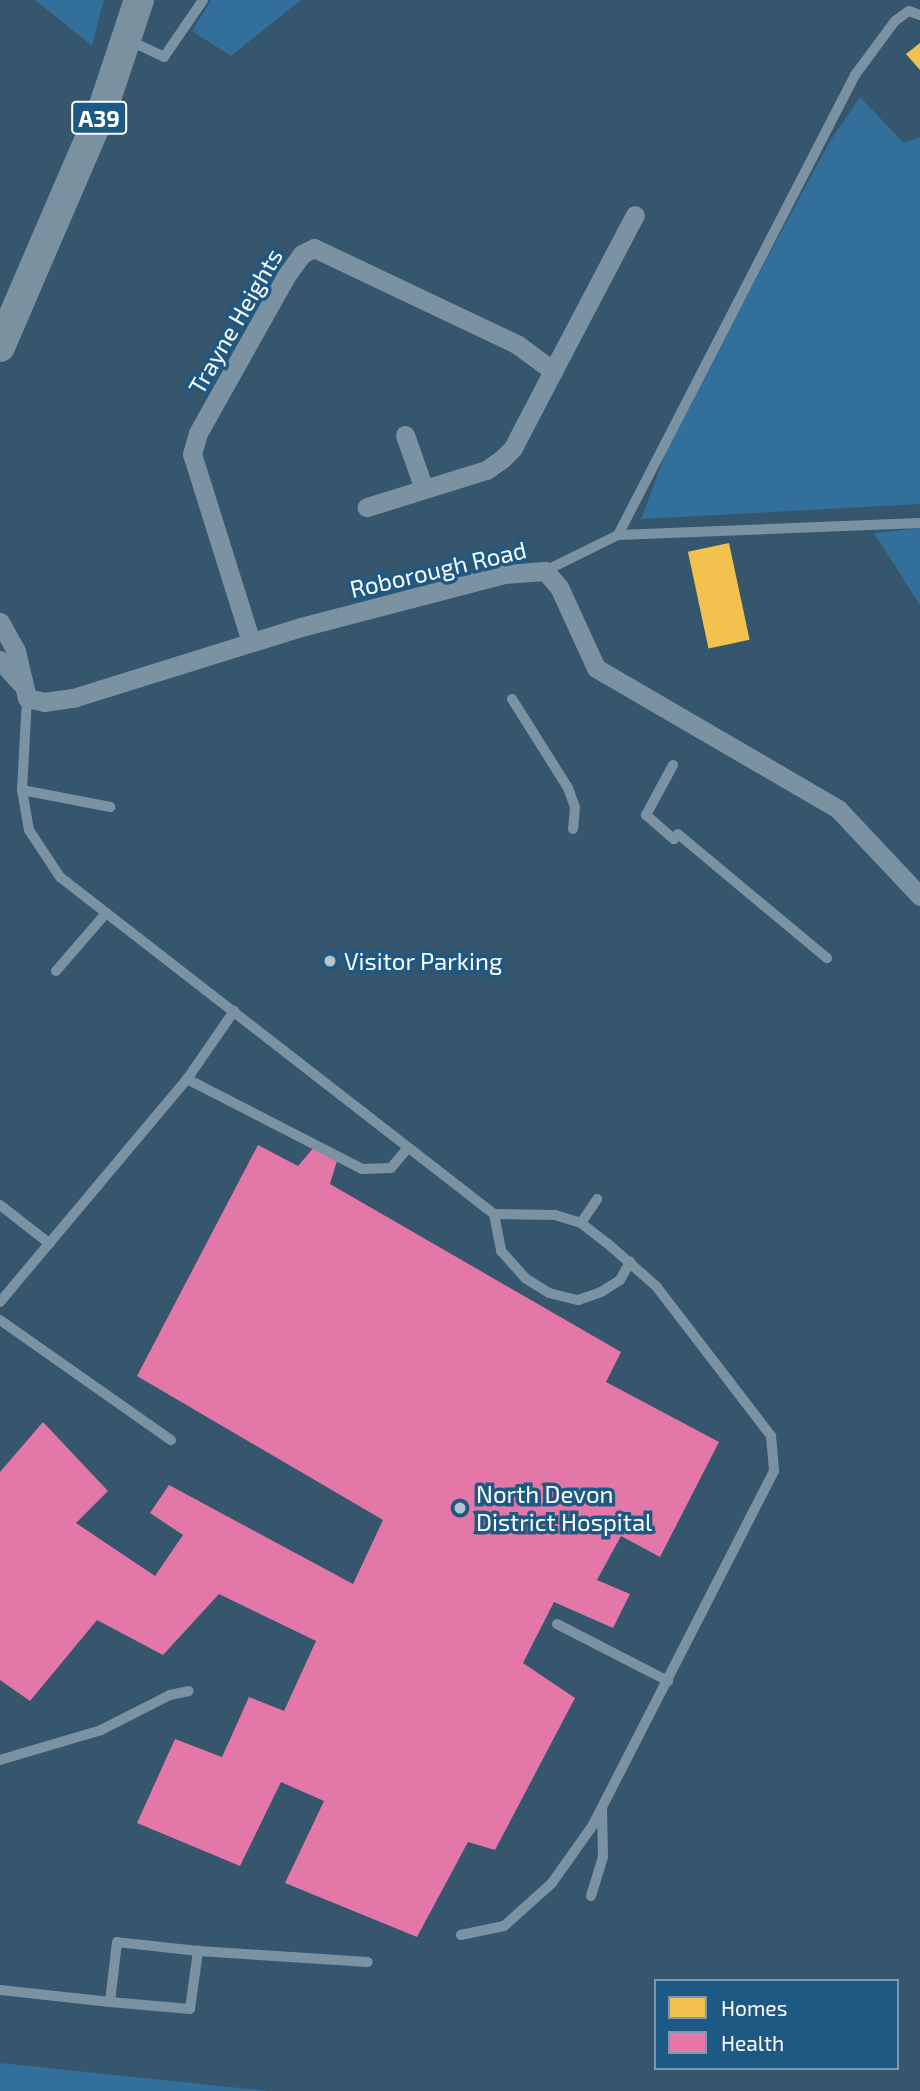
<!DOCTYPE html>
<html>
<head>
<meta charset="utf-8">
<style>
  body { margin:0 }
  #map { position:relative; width:920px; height:2091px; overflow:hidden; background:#35566d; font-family:"Exo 2",sans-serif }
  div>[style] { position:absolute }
  .green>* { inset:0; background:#326f9a }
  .homes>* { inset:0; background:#f2c14e; transform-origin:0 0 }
  .health>* { inset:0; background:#e377a8 }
  .service>* { height:10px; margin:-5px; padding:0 5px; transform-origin:5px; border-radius:5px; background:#7b92a3 }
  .minor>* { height:19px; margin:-9.5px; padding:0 9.5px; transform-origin:9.5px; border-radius:9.5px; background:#7b92a3 }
  .primary>* { height:30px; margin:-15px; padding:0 15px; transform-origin:15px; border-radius:15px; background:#7a91a0 }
  .dots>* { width:19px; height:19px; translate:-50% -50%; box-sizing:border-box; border:4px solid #1e5984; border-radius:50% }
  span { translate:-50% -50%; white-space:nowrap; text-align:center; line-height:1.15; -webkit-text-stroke:7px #1e5984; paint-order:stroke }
  .shield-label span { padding:2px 5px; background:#1e5984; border:2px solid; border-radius:5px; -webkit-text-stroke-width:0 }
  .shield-label { font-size:23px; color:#fff; font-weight:700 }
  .street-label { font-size:24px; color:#fff }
  .poi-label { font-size:24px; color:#fff }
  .left { translate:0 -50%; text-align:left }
  .legend { position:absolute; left:654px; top:1979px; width:245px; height:91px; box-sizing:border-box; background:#1e5984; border:2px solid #789bb5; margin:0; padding:9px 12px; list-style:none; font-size:21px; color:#fff }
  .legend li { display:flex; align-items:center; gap:14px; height:35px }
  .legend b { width:35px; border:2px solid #789bb5 }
</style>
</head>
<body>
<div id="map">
  <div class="green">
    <div style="clip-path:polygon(35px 0,104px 0,92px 46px)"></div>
    <div style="clip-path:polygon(211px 0,301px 0,231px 56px,192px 31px)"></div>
    <div style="clip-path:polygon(860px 97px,904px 143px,920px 137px,920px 504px,641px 519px,667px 450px,709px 366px,829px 143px)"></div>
    <div style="clip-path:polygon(920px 528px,920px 605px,874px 533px)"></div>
    <div style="clip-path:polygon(0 2063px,269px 2091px,0 2091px)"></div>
  </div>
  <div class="homes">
    <div style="clip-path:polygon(920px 43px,920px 70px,906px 54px)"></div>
    <div style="left:729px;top:543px;width:99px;height:42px;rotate:78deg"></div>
  </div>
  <div class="health">
    <div style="clip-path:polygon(258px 1145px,298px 1166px,315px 1146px,337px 1161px,330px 1184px,621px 1352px,606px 1382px,719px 1442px,660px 1557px,621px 1536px,597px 1580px,630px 1594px,613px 1628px,554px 1602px,523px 1663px,575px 1698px,495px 1850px,468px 1842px,417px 1937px,285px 1883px,324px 1801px,281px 1782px,240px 1866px,137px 1823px,175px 1739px,222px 1757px,249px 1697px,284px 1711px,316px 1641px,219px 1594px,163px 1655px,97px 1620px,30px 1701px,0 1680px,0 1472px,43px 1422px,108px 1491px,76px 1523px,155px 1576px,183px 1535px,150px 1513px,169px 1485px,353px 1584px,383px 1520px,137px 1376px)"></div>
  </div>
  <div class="service">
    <div style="left:128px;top:40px;width:40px;rotate:25deg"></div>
    <div style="left:164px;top:57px;width:69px;rotate:-55.6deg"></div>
    <div style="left:618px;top:535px;width:517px;rotate:-62.74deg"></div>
    <div style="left:855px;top:75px;width:67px;rotate:-53.5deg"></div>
    <div style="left:895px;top:21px;width:17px;rotate:-36deg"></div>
    <div style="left:909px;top:11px;width:12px;rotate:20deg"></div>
    <div style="left:545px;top:571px;width:81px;rotate:-26.3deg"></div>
    <div style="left:618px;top:535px;width:302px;rotate:-2.3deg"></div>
    <div style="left:27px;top:698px;width:92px;rotate:93.1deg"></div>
    <div style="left:22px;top:790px;width:41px;rotate:80.1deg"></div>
    <div style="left:29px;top:830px;width:56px;rotate:56.6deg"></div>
    <div style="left:60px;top:877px;width:549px;rotate:37.83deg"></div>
    <div style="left:494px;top:1214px;width:61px;rotate:0.9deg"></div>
    <div style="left:555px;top:1215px;width:27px;rotate:17deg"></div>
    <div style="left:581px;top:1223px;width:33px;rotate:38deg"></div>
    <div style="left:607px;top:1243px;width:65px;rotate:41.3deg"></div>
    <div style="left:656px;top:1286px;width:189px;rotate:52.5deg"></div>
    <div style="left:771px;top:1436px;width:35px;rotate:85deg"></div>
    <div style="left:774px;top:1471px;width:398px;rotate:117.1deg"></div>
    <div style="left:593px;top:1825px;width:71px;rotate:125.3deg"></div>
    <div style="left:552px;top:1883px;width:64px;rotate:138.1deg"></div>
    <div style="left:504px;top:1926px;width:44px;rotate:168.2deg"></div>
    <div style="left:512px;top:699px;width:105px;rotate:57.8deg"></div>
    <div style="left:568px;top:788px;width:20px;rotate:70deg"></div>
    <div style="left:575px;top:807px;width:22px;rotate:95deg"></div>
    <div style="left:673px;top:765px;width:57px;rotate:118.4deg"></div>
    <div style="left:646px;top:815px;width:37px;rotate:41deg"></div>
    <div style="left:22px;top:790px;width:90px;rotate:10.9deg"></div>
    <div style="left:678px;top:834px;width:194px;rotate:39.8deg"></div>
    <div style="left:56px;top:971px;width:77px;rotate:-49.2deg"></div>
    <div style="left:187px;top:1079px;width:197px;rotate:27.2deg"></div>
    <div style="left:362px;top:1169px;width:29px;rotate:-2deg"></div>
    <div style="left:391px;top:1168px;width:26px;rotate:-50deg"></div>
    <div style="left:0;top:1205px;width:63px;rotate:38deg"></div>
    <div style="left:494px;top:1214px;width:38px;rotate:79deg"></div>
    <div style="left:501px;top:1251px;width:36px;rotate:48deg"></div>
    <div style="left:525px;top:1278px;width:28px;rotate:32deg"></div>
    <div style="left:549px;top:1293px;width:30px;rotate:14deg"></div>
    <div style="left:578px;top:1300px;width:24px;rotate:-19deg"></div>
    <div style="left:601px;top:1292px;width:22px;rotate:-32deg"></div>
    <div style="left:620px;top:1280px;width:21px;rotate:-61deg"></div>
    <div style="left:581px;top:1223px;width:29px;rotate:-56deg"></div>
    <div style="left:0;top:1302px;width:291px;rotate:-50deg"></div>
    <div style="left:187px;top:1079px;width:83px;rotate:-55.3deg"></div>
    <div style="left:0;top:1320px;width:209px;rotate:35.1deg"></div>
    <div style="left:557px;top:1624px;width:125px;rotate:27.2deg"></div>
    <div style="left:0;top:1760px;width:105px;rotate:-16.5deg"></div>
    <div style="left:101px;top:1730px;width:77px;rotate:-26.9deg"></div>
    <div style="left:170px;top:1695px;width:19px;rotate:-12deg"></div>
    <div style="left:591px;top:1896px;width:41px;rotate:-72.9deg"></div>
    <div style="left:603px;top:1857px;width:49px;rotate:-91.2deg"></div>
    <div style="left:198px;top:1951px;width:170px;rotate:3.7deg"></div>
    <div style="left:0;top:1990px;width:111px;rotate:6.2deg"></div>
    <div style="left:110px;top:2002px;width:80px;rotate:5deg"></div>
    <div style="left:190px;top:2009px;width:59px;rotate:-82.1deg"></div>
    <div style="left:198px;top:1951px;width:81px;rotate:-173.7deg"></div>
    <div style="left:117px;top:1942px;width:60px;rotate:96.7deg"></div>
  </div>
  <div class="minor">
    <div style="left:553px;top:371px;width:176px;rotate:-62.3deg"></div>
    <div style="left:405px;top:435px;width:57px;rotate:70.6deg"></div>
    <div style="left:0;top:622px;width:33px;rotate:61deg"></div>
    <div style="left:16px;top:651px;width:48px;rotate:76.8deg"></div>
    <div style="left:27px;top:698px;width:17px;rotate:13deg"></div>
    <div style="left:44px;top:702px;width:29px;rotate:-8deg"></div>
    <div style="left:73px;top:698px;width:239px;rotate:-17.3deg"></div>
    <div style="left:301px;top:627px;width:210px;rotate:-14.6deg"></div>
    <div style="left:504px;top:574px;width:41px;rotate:-4.2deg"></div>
    <div style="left:545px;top:571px;width:21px;rotate:49deg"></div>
    <div style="left:559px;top:587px;width:89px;rotate:65.4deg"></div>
    <div style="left:596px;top:668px;width:280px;rotate:30.2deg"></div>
    <div style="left:838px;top:809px;width:120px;rotate:46.7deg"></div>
    <div style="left:251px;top:642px;width:197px;rotate:-107.4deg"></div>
    <div style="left:192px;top:454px;width:22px;rotate:-74deg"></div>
    <div style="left:198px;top:433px;width:180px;rotate:-60.7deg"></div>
    <div style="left:286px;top:276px;width:27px;rotate:-54deg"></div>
    <div style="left:302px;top:254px;width:13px;rotate:-27deg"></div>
    <div style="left:314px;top:248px;width:226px;rotate:25.4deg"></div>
    <div style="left:518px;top:345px;width:44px;rotate:36.6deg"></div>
    <div style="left:553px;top:371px;width:87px;rotate:117.5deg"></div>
    <div style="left:513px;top:448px;width:16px;rotate:135deg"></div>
    <div style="left:502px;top:459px;width:19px;rotate:145deg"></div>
    <div style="left:486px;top:470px;width:125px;rotate:162.7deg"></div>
    <div style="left:0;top:660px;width:31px;rotate:48deg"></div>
  </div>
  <div class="primary">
    <div style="left:0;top:347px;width:263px;rotate:-66.7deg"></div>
    <div style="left:104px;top:105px;width:111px;rotate:-71.6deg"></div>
  </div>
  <div class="dots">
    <div style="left:330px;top:961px;background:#b8c4cc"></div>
    <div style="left:460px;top:1508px;background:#b8c4cc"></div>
  </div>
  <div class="shield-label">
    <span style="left:99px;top:118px">A39</span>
  </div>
  <div class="street-label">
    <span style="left:235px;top:321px;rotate:-60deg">Trayne Heights</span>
    <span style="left:438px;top:569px;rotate:-13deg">Roborough Road</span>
  </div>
  <div class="poi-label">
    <span class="left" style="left:344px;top:961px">Visitor Parking</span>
    <span class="left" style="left:476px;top:1508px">North Devon<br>District Hospital</span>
  </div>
  <ul class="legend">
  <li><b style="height:19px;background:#f2c14e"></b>Homes</li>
  <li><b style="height:19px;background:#e377a8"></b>Health</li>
  </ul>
</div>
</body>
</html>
